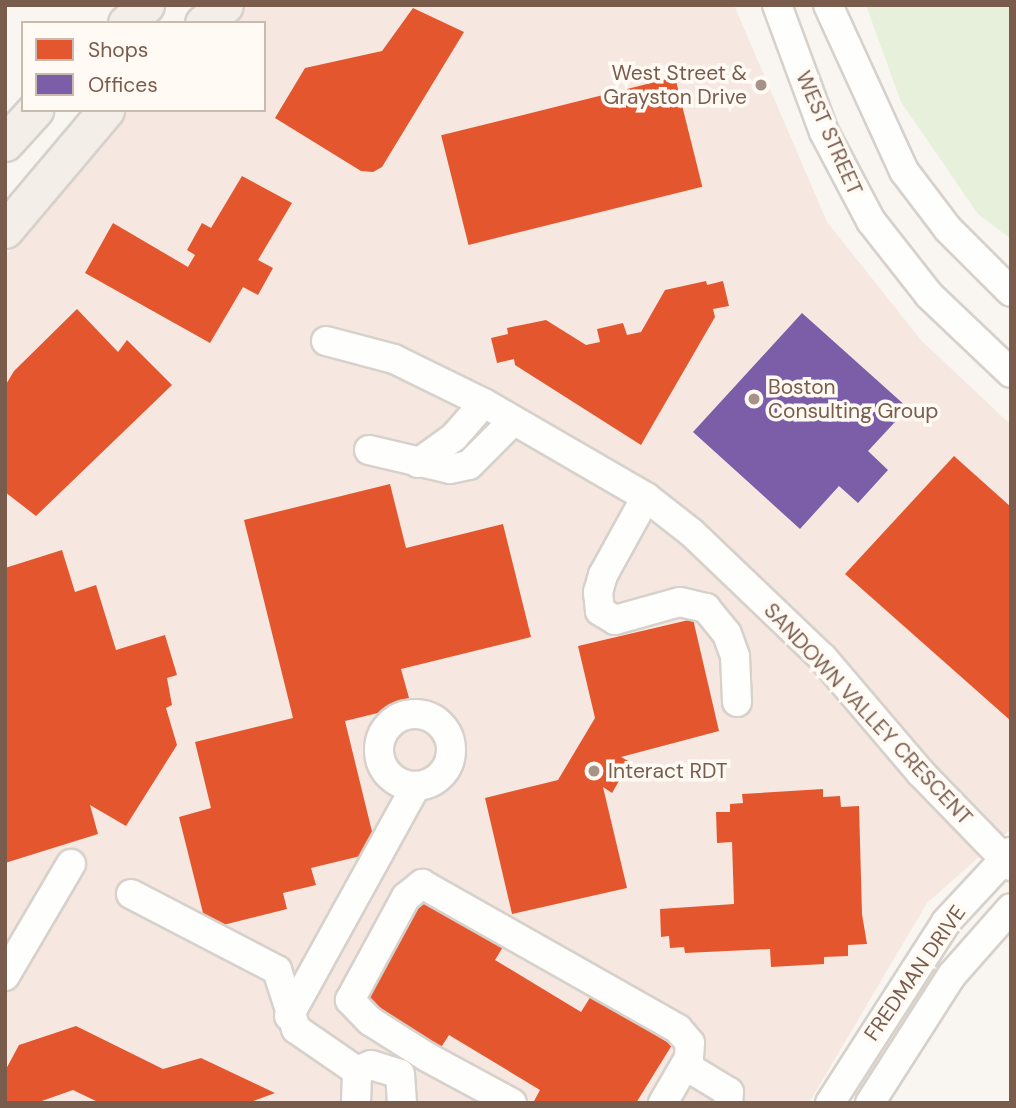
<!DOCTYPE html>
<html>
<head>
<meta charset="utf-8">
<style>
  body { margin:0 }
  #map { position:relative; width:1016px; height:1108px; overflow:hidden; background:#f9f5f0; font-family:"DM Sans",sans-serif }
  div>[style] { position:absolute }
  .commercial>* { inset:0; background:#f6e8e1 }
  .green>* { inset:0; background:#e7f0db }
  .shops>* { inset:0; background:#e4572e; transform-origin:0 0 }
  .offices>* { inset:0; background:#7b5ea7 }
  .roads { filter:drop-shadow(2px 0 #d7d1cb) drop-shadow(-2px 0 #d7d1cb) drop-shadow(0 2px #d7d1cb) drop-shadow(0 -2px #d7d1cb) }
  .minor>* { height:28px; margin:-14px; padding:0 14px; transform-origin:14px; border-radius:14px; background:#fefefd }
  .minor>.ring { margin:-14px; padding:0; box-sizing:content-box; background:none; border:28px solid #fefefd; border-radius:50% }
  .major>* { height:35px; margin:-17.5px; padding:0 17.5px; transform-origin:17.5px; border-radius:17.5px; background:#f3eee8 }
  .dots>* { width:19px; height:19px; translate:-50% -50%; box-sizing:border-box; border:4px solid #fffaf3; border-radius:50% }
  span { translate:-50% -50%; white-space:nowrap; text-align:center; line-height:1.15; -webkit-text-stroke:7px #fffaf3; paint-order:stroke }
  .poi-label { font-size:21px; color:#7a5c4d }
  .right { translate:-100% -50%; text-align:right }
  .left { translate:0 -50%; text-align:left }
  .street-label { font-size:21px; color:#7a5c4d }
  .frame { position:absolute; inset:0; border:7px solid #7a5c4d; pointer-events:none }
  .legend { position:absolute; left:21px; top:21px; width:245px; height:91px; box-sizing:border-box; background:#fffaf3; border:2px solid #cabbb1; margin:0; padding:9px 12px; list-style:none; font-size:21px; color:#7a5c4d }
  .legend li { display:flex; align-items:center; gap:14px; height:35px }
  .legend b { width:35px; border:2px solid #cabbb1 }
</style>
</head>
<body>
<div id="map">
  <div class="commercial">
    <div style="clip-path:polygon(212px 5px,734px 5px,827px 222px,921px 340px,1011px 425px,1011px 829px,927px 903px,809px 1103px,5px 1103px,5px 257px,126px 110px,264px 110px,264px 23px,198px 23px)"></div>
  </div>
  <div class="green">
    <div style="clip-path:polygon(866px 5px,1011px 5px,1011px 239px,978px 214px,901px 102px)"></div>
  </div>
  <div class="shops">
    <div style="clip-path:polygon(413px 8px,464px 32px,382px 167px,373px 172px,361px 171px,275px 118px,305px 68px,382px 51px)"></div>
    <div style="left:675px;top:77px;width:113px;height:241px;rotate:76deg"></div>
    <div style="clip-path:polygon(242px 176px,292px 203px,258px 260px,273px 268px,258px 295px,243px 287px,210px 343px,85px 273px,113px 223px,188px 267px,195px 255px,187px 250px,202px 223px,211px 228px)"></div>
    <div style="clip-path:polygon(706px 281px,707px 285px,723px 281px,729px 306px,713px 309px,715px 317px,641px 445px,515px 365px,514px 359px,497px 363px,491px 338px,508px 334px,507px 328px,546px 320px,586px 345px,600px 342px,597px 329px,623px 323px,627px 335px,641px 332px,665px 290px)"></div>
    <div style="clip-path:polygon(77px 309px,118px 352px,127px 340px,172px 385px,36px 516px,5px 492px,5px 386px,14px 371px)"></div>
    <div style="clip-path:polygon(954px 456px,1011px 507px,1011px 721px,845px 574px)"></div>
    <div style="clip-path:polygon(390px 484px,406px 548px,503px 524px,531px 637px,401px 669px,411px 705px,345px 721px,377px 852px,311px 868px,316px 885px,283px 893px,287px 909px,207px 929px,179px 817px,211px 808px,195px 742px,293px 718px,244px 520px)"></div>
    <div style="clip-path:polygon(62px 550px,75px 592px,96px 585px,116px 650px,165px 635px,177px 675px,167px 678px,172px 705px,166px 708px,177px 745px,126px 826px,90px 805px,98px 834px,5px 863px,5px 568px)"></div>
    <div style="clip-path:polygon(693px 619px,719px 731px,621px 757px,630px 762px,612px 793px,603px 787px,627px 888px,512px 914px,485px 798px,558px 780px,595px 718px,578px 646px)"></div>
    <div style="clip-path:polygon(823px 789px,823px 797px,840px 796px,841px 807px,859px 806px,862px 914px,867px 944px,848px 945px,848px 956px,824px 957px,824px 964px,771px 967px,770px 949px,685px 953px,684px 947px,670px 948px,669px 936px,661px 937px,660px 909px,734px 904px,732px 842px,717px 843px,716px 812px,730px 812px,730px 804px,743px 803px,742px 794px)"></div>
    <div style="clip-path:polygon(426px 894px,506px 942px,495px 960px,581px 1012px,591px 996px,672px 1045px,636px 1103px,533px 1103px,540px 1090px,449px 1035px,440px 1049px,360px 1001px)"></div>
    <div style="clip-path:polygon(76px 1026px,163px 1069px,201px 1058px,275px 1093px,248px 1103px,100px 1103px,73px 1090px,36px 1103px,5px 1103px,5px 1071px,19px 1045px)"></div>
  </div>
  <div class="offices">
    <div style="clip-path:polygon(802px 313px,908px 408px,868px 451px,888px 470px,858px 503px,839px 486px,800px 529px,693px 432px)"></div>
  </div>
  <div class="roads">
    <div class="minor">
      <div style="left:777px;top:5px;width:135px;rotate:69.7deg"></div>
      <div style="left:824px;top:132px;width:101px;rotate:62.2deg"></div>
      <div style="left:871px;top:221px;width:94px;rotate:51.9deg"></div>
      <div style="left:929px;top:295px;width:113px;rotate:43.6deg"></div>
      <div style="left:828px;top:5px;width:183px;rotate:65.4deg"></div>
      <div style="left:904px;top:171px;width:73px;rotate:52.8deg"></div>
      <div style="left:948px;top:229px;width:89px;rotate:45deg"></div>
      <div style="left:326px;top:341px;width:70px;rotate:14.8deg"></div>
      <div style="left:394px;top:359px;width:100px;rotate:26.1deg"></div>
      <div style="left:484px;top:403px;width:187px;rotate:30.1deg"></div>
      <div style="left:646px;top:497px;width:58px;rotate:38deg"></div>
      <div style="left:692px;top:533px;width:181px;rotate:43.7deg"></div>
      <div style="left:823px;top:658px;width:150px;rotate:49.6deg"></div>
      <div style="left:920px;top:772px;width:131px;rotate:45.9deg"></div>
      <div style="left:369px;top:450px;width:83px;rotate:13.2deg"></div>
      <div style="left:450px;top:469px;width:19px;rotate:-12deg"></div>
      <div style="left:469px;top:465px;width:62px;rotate:-45deg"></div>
      <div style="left:418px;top:463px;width:44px;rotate:-35.8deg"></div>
      <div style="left:454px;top:437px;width:45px;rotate:-48.6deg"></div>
      <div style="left:646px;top:497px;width:89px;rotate:118.9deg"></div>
      <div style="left:603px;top:575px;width:18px;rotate:106deg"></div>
      <div style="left:598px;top:592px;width:19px;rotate:84deg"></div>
      <div style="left:600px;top:611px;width:17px;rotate:31deg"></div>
      <div style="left:615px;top:620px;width:67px;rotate:-15.5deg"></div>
      <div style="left:680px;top:602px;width:27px;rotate:13deg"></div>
      <div style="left:706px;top:608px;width:33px;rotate:51deg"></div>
      <div style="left:727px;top:634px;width:23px;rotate:70deg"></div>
      <div style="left:735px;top:656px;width:46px;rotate:87.5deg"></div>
      <div class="ring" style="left:379px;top:714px;width:44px;height:44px"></div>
      <div style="left:131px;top:894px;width:165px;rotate:27.5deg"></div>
      <div style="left:277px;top:970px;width:62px;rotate:72.1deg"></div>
      <div style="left:296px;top:1029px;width:74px;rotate:34.5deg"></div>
      <div style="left:5px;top:976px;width:130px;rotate:-59.5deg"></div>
      <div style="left:289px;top:1016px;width:263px;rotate:-61.1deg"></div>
      <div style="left:686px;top:1066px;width:50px;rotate:31.2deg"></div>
      <div style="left:729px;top:1092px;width:11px;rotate:95deg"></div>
      <div style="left:356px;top:1103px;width:32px;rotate:-88deg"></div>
      <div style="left:357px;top:1071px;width:15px;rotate:-23deg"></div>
      <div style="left:371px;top:1065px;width:30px;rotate:17deg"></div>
      <div style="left:400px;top:1074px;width:29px;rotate:86deg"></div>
      <div style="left:512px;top:1103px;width:97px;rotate:-151.6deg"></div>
      <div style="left:427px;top:1057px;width:67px;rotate:-147.7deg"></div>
      <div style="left:370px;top:1021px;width:29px;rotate:-134deg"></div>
      <div style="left:350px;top:1000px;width:117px;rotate:-61.5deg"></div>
      <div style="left:406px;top:897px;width:21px;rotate:-39deg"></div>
      <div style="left:422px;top:884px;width:294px;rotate:29.5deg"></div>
      <div style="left:678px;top:1029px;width:18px;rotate:49deg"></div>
      <div style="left:690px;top:1043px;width:15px;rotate:94deg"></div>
      <div style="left:689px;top:1058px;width:52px;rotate:120deg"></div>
      <div style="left:830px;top:1103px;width:215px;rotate:-57.3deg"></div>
      <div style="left:946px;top:922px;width:96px;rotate:-47.1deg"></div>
      <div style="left:870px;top:1103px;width:152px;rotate:-57.4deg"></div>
      <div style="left:952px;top:975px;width:89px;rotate:-48.6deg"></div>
    </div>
    <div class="major">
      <div style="left:126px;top:23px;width:27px;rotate:-42deg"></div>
      <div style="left:203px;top:23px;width:28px;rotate:-39deg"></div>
      <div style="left:5px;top:143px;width:45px;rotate:-47.7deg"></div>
      <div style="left:5px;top:230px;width:157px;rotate:-49.9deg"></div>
    </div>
  </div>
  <div class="dots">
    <div style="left:761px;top:85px;background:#a69286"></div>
    <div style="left:754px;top:399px;background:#a69286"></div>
    <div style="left:594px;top:771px;background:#a69286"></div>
  </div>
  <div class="poi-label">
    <span class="right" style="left:747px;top:85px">West Street &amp;<br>Grayston Drive</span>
    <span class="left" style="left:768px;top:399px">Boston<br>Consulting Group</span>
    <span class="left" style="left:608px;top:771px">Interact RDT</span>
  </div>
  <div class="street-label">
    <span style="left:829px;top:133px;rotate:66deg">WEST STREET</span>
    <span style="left:868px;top:714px;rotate:47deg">SANDOWN VALLEY CRESCENT</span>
    <span style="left:915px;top:973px;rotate:-55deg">FREDMAN DRIVE</span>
  </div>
  <div class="frame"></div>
  <ul class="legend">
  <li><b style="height:19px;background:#e4572e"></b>Shops</li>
  <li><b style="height:19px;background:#7b5ea7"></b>Offices</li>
  </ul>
</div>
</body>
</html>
